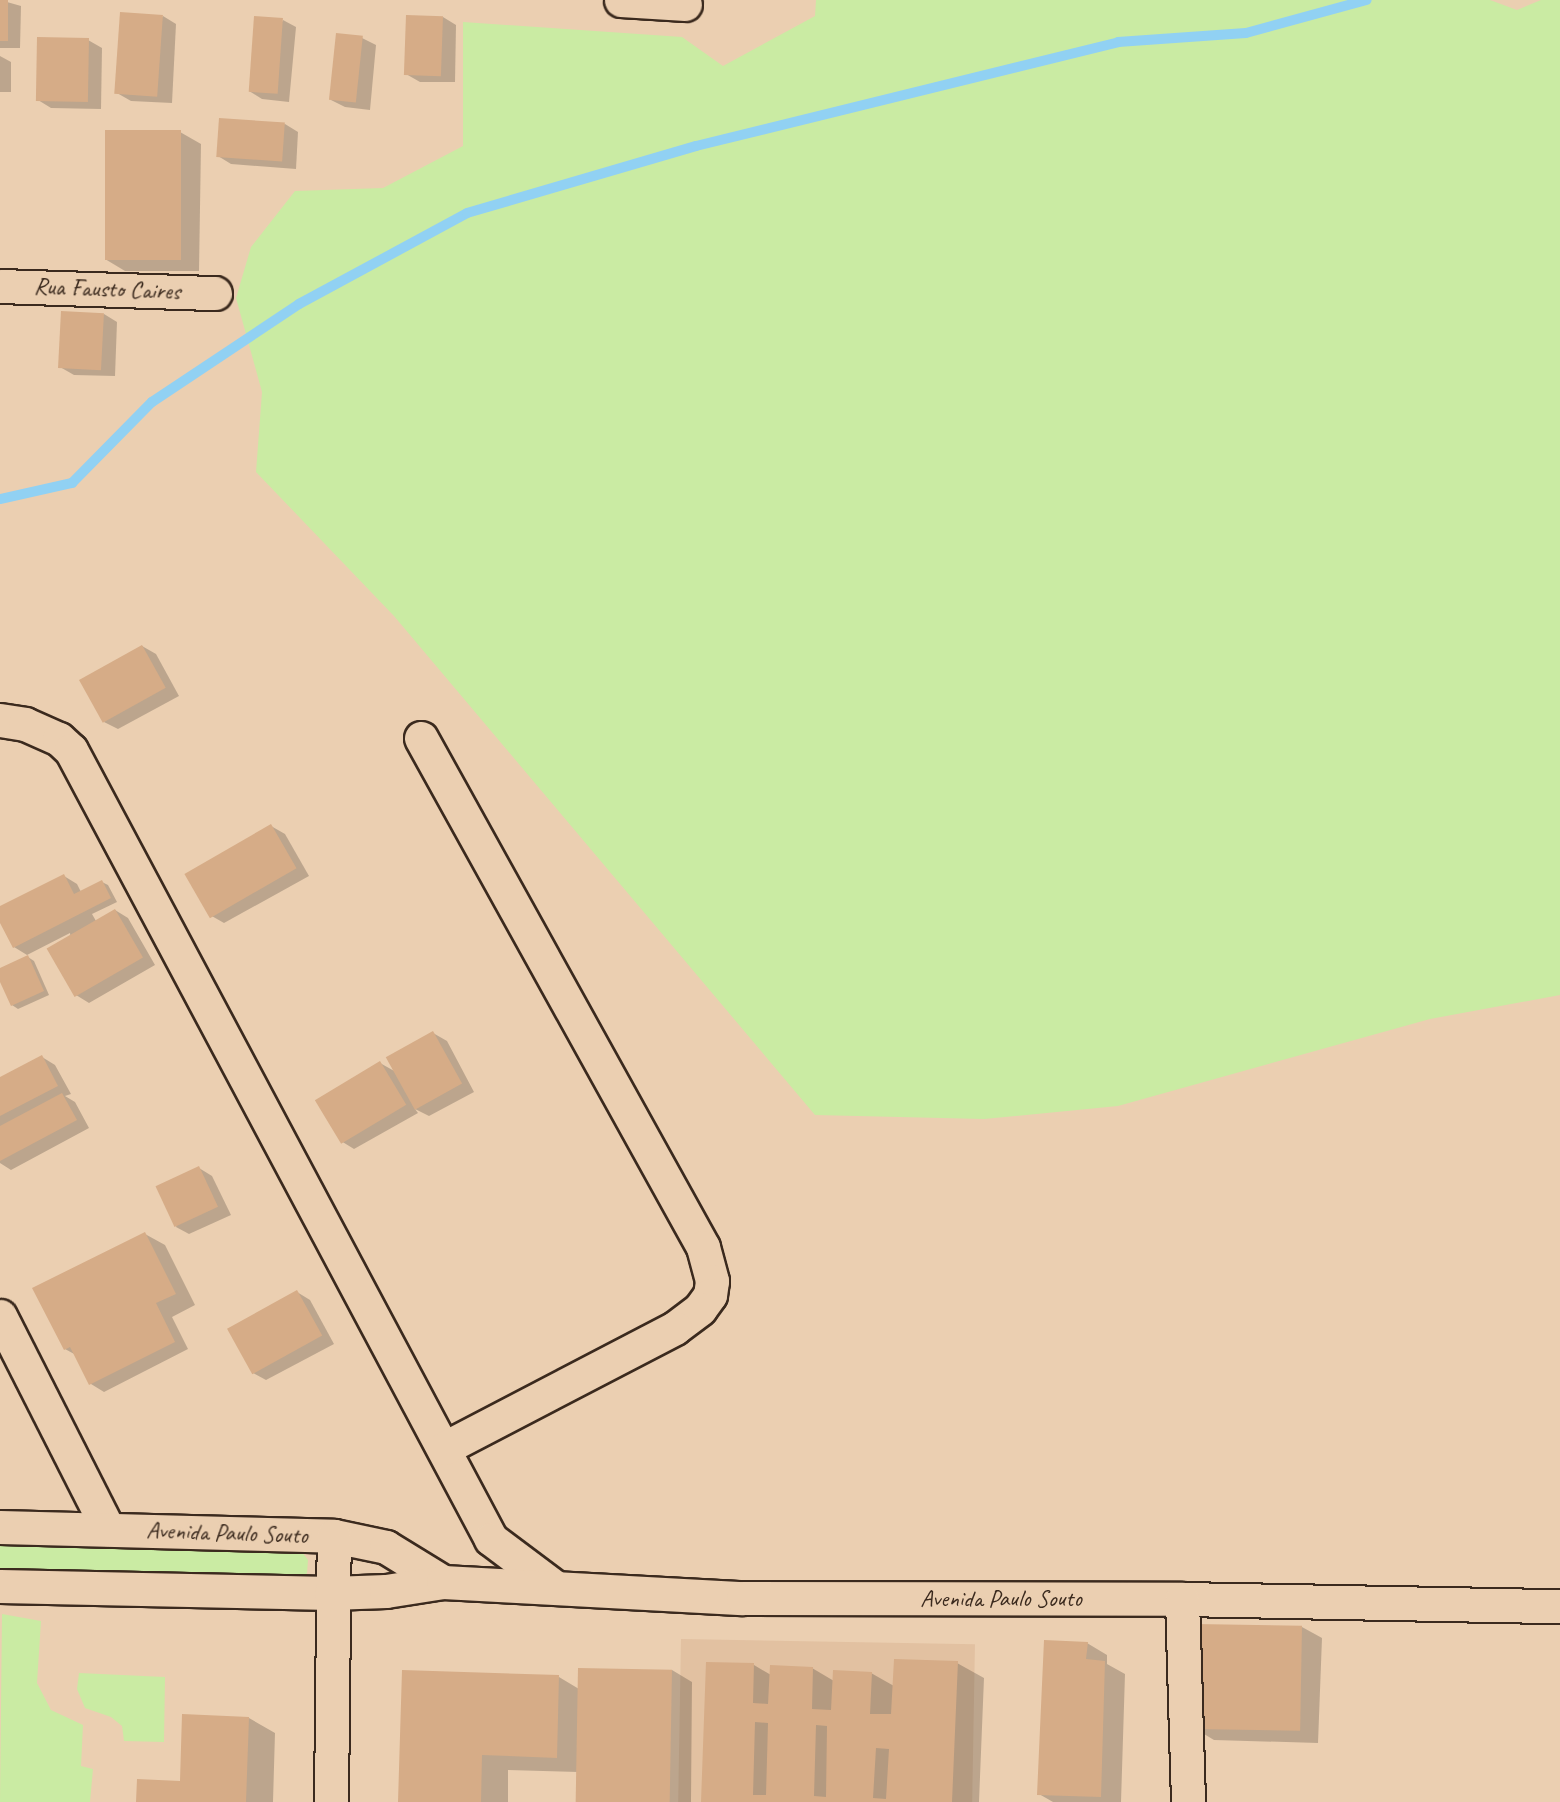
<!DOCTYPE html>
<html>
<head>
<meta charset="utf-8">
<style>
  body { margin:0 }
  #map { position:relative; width:1560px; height:1802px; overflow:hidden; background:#ebcfb1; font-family:Caveat,sans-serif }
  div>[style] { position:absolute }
  .built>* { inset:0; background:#e2c1a1; transform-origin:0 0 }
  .green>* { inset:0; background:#caeba3 }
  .shadow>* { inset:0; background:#0003 }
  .stream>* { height:10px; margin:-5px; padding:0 5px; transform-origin:5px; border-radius:5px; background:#91d1f3 }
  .building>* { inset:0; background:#d6ac87; transform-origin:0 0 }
  .roads { filter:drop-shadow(2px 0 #3b2a1e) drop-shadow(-2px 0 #3b2a1e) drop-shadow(0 2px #3b2a1e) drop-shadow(0 -2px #3b2a1e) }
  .minor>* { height:33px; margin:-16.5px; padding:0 16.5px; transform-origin:16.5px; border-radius:16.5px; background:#ebcfb1 }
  span { translate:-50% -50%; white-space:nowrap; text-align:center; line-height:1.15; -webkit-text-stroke:5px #ebcfb1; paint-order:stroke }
  .street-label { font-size:24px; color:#3b2a1e }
</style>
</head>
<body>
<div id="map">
  <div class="built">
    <div style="left:681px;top:1639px;width:294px;height:163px;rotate:1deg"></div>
  </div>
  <div class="green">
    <div style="clip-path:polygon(816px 0,1490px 0,1517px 10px,1541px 0,1560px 0,1560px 995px,1430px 1019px,1118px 1106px,984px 1119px,815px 1115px,394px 616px,256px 472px,262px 392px,236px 298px,251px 247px,295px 191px,383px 188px,463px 146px,463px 22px,682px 37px,723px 66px,815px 16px)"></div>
    <div style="clip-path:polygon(0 1544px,302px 1552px,308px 1560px,307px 1573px,300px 1580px,0 1572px)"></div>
    <div style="clip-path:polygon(2px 1614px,41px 1621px,37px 1683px,51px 1710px,83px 1725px,81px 1766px,93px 1769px,90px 1802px,0 1802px)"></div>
    <div style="clip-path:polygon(79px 1673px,165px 1677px,164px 1742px,124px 1741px,122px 1726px,111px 1717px,85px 1708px,77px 1689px)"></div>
  </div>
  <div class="shadow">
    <div style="clip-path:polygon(0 0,21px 6px,20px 48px,0 48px)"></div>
    <div style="clip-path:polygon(163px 16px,176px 24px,172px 103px,131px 101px,117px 93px)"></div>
    <div style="clip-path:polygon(443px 17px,456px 25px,455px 82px,420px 82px,406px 74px)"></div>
    <div style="clip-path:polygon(283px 20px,296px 27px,289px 102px,262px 99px,249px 91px)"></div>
    <div style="clip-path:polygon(362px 38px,376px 45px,370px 110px,345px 107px,331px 100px)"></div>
    <div style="clip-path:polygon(88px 40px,102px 48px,101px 109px,51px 108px,38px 100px)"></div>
    <div style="clip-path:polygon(0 56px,11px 62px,11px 92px,0 92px)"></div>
    <div style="clip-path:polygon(285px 124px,298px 132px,296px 169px,231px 164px,218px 156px)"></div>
    <div style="clip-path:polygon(180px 132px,201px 144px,199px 271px,125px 271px,105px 259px)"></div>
    <div style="clip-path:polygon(104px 314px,117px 322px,115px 376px,74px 375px,60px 367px)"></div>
    <div style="clip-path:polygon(142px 646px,156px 654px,179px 696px,118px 729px,104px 722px)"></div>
    <div style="clip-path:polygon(271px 826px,285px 834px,309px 876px,224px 923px,210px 915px)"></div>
    <div style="clip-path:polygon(64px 876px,77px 884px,81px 892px,102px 882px,108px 885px,117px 902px,92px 914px,96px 921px,115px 910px,128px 918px,155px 965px,89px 1003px,76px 995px,70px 933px,27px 955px,14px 947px,0 919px,0 907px)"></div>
    <div style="clip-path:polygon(28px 957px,34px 961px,49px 995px,18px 1009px,12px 1005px,0 970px)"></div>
    <div style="clip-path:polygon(433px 1033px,447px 1041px,474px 1092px,429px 1116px,415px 1109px,418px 1113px,354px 1149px,341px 1141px,380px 1063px,396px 1072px)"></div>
    <div style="clip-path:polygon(42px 1057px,55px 1065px,71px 1094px,65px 1096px,75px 1102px,89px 1128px,11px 1170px,0 1163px,0 1078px)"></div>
    <div style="clip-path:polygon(199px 1168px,212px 1176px,231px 1215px,189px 1234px,176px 1227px)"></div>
    <div style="clip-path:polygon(145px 1234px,165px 1245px,195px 1305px,172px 1317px,188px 1349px,104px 1392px,91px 1384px,76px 1355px,65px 1349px)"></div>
    <div style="clip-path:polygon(297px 1292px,310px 1300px,334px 1344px,266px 1380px,253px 1373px)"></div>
    <div style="clip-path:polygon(1302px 1627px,1322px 1638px,1318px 1743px,1214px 1740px,1194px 1728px)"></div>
    <div style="clip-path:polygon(1087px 1643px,1107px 1655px,1107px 1664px,1125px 1674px,1121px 1802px,1053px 1802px,1039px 1794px)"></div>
    <div style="clip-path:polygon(707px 1663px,754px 1665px,771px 1675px,812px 1668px,834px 1681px,871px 1673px,894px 1686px,957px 1663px,984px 1678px,979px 1802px,703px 1802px)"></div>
    <div style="clip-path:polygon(672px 1670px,692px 1682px,691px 1802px,578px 1802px,578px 1772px,508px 1770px,508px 1802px,400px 1802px,559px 1677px,579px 1689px)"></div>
    <div style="clip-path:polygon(249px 1718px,275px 1733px,273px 1802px,138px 1802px,182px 1782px)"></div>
  </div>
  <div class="stream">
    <div style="left:0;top:499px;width:74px;rotate:-12.5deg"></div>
    <div style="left:72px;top:483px;width:114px;rotate:-45.4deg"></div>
    <div style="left:152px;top:402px;width:177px;rotate:-33.7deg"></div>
    <div style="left:299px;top:304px;width:191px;rotate:-28.4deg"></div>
    <div style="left:467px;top:213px;width:239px;rotate:-16.3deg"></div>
    <div style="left:696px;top:146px;width:435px;rotate:-13.8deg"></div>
    <div style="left:1118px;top:42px;width:128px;rotate:-4deg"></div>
    <div style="left:1246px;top:33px;width:125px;rotate:-15.3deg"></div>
  </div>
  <div class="building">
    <div style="left:0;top:0;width:8px;height:41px"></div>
    <div style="left:120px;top:12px;width:43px;height:82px;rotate:4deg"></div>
    <div style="left:406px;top:15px;width:37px;height:60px;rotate:2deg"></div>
    <div style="left:254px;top:16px;width:29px;height:76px;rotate:4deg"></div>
    <div style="left:336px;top:33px;width:27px;height:67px;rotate:6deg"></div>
    <div style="left:37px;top:37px;width:52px;height:64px;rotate:1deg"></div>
    <div style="left:219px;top:118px;width:66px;height:39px;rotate:4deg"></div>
    <div style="left:105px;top:130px;width:76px;height:130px"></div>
    <div style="left:61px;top:311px;width:43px;height:57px;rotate:3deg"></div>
    <div style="left:142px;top:645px;width:49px;height:72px;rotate:61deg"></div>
    <div style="left:271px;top:824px;width:51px;height:100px;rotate:60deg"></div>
    <div style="clip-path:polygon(64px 874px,74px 894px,102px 880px,111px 898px,13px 948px,0 923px,0 906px)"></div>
    <div style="left:115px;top:909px;width:56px;height:79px;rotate:60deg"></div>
    <div style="clip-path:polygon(28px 955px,44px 991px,11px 1006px,0 982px,0 968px)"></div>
    <div style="left:433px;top:1031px;width:60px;height:54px;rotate:61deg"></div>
    <div style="clip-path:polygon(42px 1055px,58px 1086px,0 1116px,0 1077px)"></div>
    <div style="left:380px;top:1061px;width:51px;height:76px;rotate:59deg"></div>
    <div style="clip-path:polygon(62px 1093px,77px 1120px,0 1161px,0 1126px)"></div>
    <div style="left:199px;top:1166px;width:45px;height:48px;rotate:65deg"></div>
    <div style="clip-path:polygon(145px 1232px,176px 1294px,156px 1303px,175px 1342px,89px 1385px,70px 1347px,64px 1350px,32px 1288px)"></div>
    <div style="left:297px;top:1290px;width:52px;height:80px;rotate:61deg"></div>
    <div style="left:1195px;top:1624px;width:107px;height:105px;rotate:1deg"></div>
    <div style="clip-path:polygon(1044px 1640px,1088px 1642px,1086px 1659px,1105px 1661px,1101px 1797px,1037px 1795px)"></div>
    <div style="clip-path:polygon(evenodd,894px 1659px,958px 1661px,952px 1802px,701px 1802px,706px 1662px,754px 1663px,753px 1703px,768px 1704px,770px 1665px,813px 1667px,812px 1709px,831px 1710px,833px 1670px,872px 1672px,870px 1714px,891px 1714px,894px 1659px,755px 1722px,768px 1723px,766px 1795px,753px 1795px,755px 1722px,894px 1659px,816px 1725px,827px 1726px,826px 1797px,814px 1796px,816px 1725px,894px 1659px,876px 1748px,889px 1749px,886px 1799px,873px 1798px,876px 1748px)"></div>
    <div style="left:578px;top:1668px;width:94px;height:134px;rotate:1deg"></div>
    <div style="clip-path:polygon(402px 1670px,559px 1675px,557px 1758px,482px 1755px,481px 1802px,398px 1802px)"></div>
    <div style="clip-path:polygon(182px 1714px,249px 1717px,246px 1802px,136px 1802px,137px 1779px,180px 1781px)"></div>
  </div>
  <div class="roads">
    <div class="minor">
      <div style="left:621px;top:0;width:64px;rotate:3.6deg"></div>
      <div style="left:0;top:286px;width:215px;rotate:1.9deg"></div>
      <div style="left:0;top:720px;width:25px;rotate:9deg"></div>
      <div style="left:25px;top:724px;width:37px;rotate:24deg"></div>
      <div style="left:59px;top:739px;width:16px;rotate:43deg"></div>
      <div style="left:71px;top:750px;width:894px;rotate:61.97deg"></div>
      <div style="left:491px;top:1539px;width:80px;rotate:36.9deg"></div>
      <div style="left:421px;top:738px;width:582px;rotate:61.01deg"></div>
      <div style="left:703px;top:1247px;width:35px;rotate:75deg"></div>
      <div style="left:712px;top:1281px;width:14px;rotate:98deg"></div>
      <div style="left:710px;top:1295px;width:17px;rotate:126deg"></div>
      <div style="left:700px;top:1309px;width:31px;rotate:143deg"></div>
      <div style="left:675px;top:1328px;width:260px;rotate:152.5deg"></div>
      <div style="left:0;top:1316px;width:239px;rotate:63.1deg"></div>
      <div style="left:0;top:1527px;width:334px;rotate:1.5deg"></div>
      <div style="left:334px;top:1536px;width:53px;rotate:11.9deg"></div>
      <div style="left:386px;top:1547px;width:67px;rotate:31.6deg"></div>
      <div style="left:0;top:1586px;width:331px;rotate:1.2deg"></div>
      <div style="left:331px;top:1593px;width:55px;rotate:-2.1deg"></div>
      <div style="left:386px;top:1591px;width:58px;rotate:-9deg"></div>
      <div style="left:443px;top:1582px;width:300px;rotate:3.1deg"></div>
      <div style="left:743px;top:1598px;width:439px;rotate:0.1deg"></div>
      <div style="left:1182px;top:1599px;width:378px;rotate:1.1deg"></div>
      <div style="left:1182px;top:1599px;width:203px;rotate:88.3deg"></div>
      <div style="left:331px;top:1802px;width:266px;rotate:-89.4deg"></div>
    </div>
  </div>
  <div class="street-label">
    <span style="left:107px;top:289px;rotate:2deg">Rua Fausto Caires</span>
    <span style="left:227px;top:1533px;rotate:2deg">Avenida Paulo Souto</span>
    <span style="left:1001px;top:1599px">Avenida Paulo Souto</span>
  </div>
</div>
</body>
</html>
